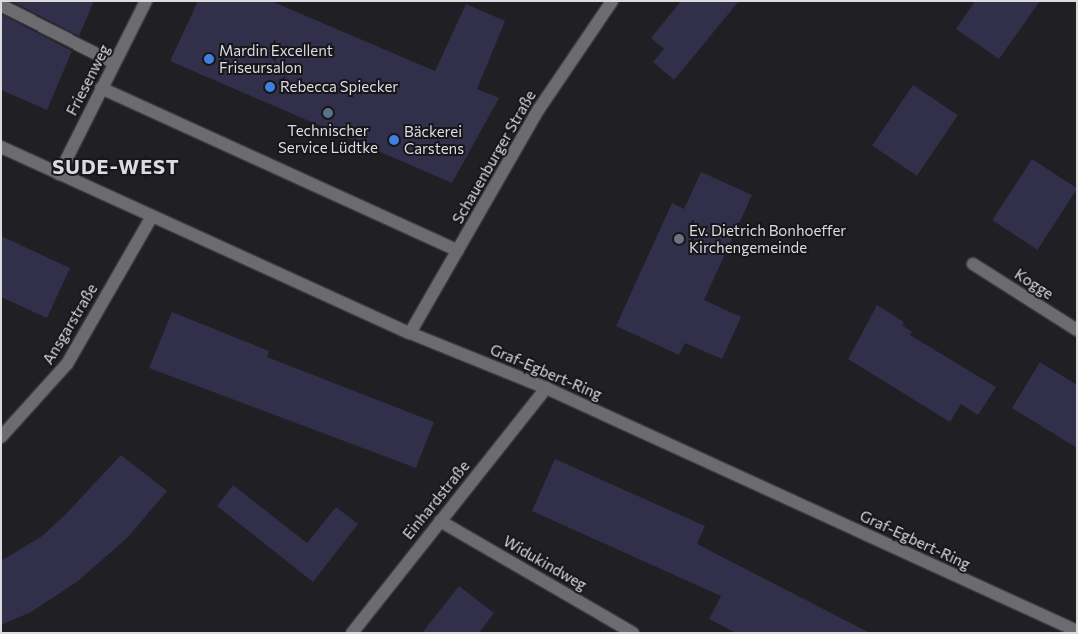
<!DOCTYPE html>
<html>
<head>
<meta charset="utf-8">
<style>
  body { margin:0 }
  #map { position:relative; width:1078px; height:634px; overflow:hidden; background:#201f24; font-family:Commissioner,sans-serif }
  div>[style] { position:absolute }
  .building>* { inset:0; background:#312f49; transform-origin:0 0 }
  .roads { filter:drop-shadow(1px 0 #3c3c3f) drop-shadow(-1px 0 #3c3c3f) drop-shadow(0 1px #3c3c3f) drop-shadow(0 -1px #3c3c3f) }
  .service>* { height:12px; margin:-6px; padding:0 6px; transform-origin:6px; border-radius:6px; background:#6b6b70 }
  .minor>* { height:12px; margin:-6px; padding:0 6px; transform-origin:6px; border-radius:6px; background:#6b6b70 }
  .dots>* { width:14px; height:14px; translate:-50% -50%; box-sizing:border-box; border:2px solid #16161b; border-radius:50% }
  span { translate:-50% -50%; white-space:nowrap; text-align:center; line-height:1.15; -webkit-text-stroke:4px #16161b; paint-order:stroke }
  .poi-label { font-size:15px; color:#dcdcdf }
  .left { translate:0 -50%; text-align:left }
  .street-label { font-size:15px; color:#dcdcdf }
  .district-label { font-size:20px; color:#dcdbe2; font-weight:700; letter-spacing:1px }
  .frame { position:absolute; inset:0; border:2px solid #dcdcdf; pointer-events:none }
</style>
</head>
<body>
<div id="map">
  <div class="building">
    <div style="clip-path:polygon(11px 1px,94px 1px,79px 36px)"></div>
    <div style="clip-path:polygon(198px 1px,271px 1px,435px 71px,466px 4px,505px 21px,477px 89px,499px 98px,452px 183px,170px 61px)"></div>
    <div style="clip-path:polygon(681px 1px,739px 1px,674px 80px,653px 62px,664px 49px,651px 38px)"></div>
    <div style="clip-path:polygon(975px 1px,1040px 1px,999px 59px,956px 29px)"></div>
    <div style="clip-path:polygon(1px 14px,72px 51px,47px 110px,1px 90px)"></div>
    <div style="left:913px;top:85px;width:54px;height:73px;rotate:34deg"></div>
    <div style="left:1032px;top:159px;width:54px;height:73px;rotate:33deg"></div>
    <div style="clip-path:polygon(701px 172px,752px 195px,704px 300px,741px 317px,722px 359px,685px 343px,679px 355px,616px 326px,672px 203px,684px 209px)"></div>
    <div style="clip-path:polygon(1px 236px,70px 268px,47px 318px,1px 297px)"></div>
    <div style="clip-path:polygon(877px 305px,904px 322px,902px 325px,912px 332px,910px 335px,996px 387px,978px 415px,961px 404px,950px 422px,848px 359px)"></div>
    <div style="clip-path:polygon(172px 312px,269px 351px,267px 357px,434px 422px,416px 468px,149px 368px)"></div>
    <div style="clip-path:polygon(1040px 362px,1077px 385px,1077px 448px,1012px 408px)"></div>
    <div style="clip-path:polygon(121px 455px,167px 491px,128px 537px,78px 581px,31px 612px,1px 625px,1px 561px,42px 536px,65px 515px)"></div>
    <div style="clip-path:polygon(555px 459px,705px 526px,697px 544px,870px 633px,736px 633px,709px 619px,721px 596px,532px 511px)"></div>
    <div style="clip-path:polygon(233px 485px,307px 543px,336px 507px,358px 524px,313px 582px,217px 506px)"></div>
    <div style="clip-path:polygon(459px 586px,494px 613px,479px 633px,422px 633px)"></div>
  </div>
  <div class="roads">
    <div class="service">
      <div style="left:1px;top:5px;width:127px;rotate:27.2deg"></div>
      <div style="left:101px;top:88px;width:392px;rotate:24.5deg"></div>
    </div>
    <div class="minor">
      <div style="left:1px;top:147px;width:449px;rotate:24.5deg"></div>
      <div style="left:410px;top:333px;width:147px;rotate:22deg"></div>
      <div style="left:546px;top:388px;width:584px;rotate:24.59deg"></div>
      <div style="left:59px;top:174px;width:194px;rotate:-63.3deg"></div>
      <div style="left:973px;top:264px;width:123px;rotate:32.4deg"></div>
      <div style="left:410px;top:333px;width:258px;rotate:-60.1deg"></div>
      <div style="left:539px;top:109px;width:130px;rotate:-55.9deg"></div>
      <div style="left:1px;top:437px;width:98px;rotate:-47.9deg"></div>
      <div style="left:67px;top:364px;width:168px;rotate:-60.1deg"></div>
      <div style="left:440px;top:521px;width:223px;rotate:30.1deg"></div>
      <div style="left:352px;top:633px;width:313px;rotate:-51.6deg"></div>
    </div>
  </div>
  <div class="dots">
    <div style="left:209px;top:59px;background:#3f7fe0"></div>
    <div style="left:270px;top:87px;background:#3f7fe0"></div>
    <div style="left:328px;top:113px;background:#5c6f8a"></div>
    <div style="left:394px;top:140px;background:#3f7fe0"></div>
    <div style="left:679px;top:239px;background:#6b7280"></div>
  </div>
  <div class="poi-label">
    <span class="left" style="left:219px;top:59px">Mardin Excellent<br>Friseursalon</span>
    <span class="left" style="left:280px;top:87px">Rebecca Spiecker</span>
    <span style="left:328px;top:139px">Technischer<br>Service Lüdtke</span>
    <span class="left" style="left:404px;top:140px">Bäckerei<br>Carstens</span>
    <span class="left" style="left:689px;top:239px">Ev. Dietrich Bonhoeffer<br>Kirchengemeinde</span>
  </div>
  <div class="street-label">
    <span style="left:88px;top:80px;rotate:-63deg">Friesenweg</span>
    <span style="left:494px;top:157px;rotate:-60deg">Schauenburger Straße</span>
    <span style="left:1034px;top:284px;rotate:33deg">Kogge</span>
    <span style="left:70px;top:324px;rotate:-59deg">Ansgarstraße</span>
    <span style="left:546px;top:372px;rotate:23deg">Graf-Egbert-Ring</span>
    <span style="left:436px;top:500px;rotate:-51deg">Einhardstraße</span>
    <span style="left:915px;top:540px;rotate:25deg">Graf-Egbert-Ring</span>
    <span style="left:545px;top:563px;rotate:30deg">Widukindweg</span>
  </div>
  <div class="district-label">
    <span style="left:116px;top:166px">SUDE-WEST</span>
  </div>
  <div class="frame"></div>
</div>
</body>
</html>
